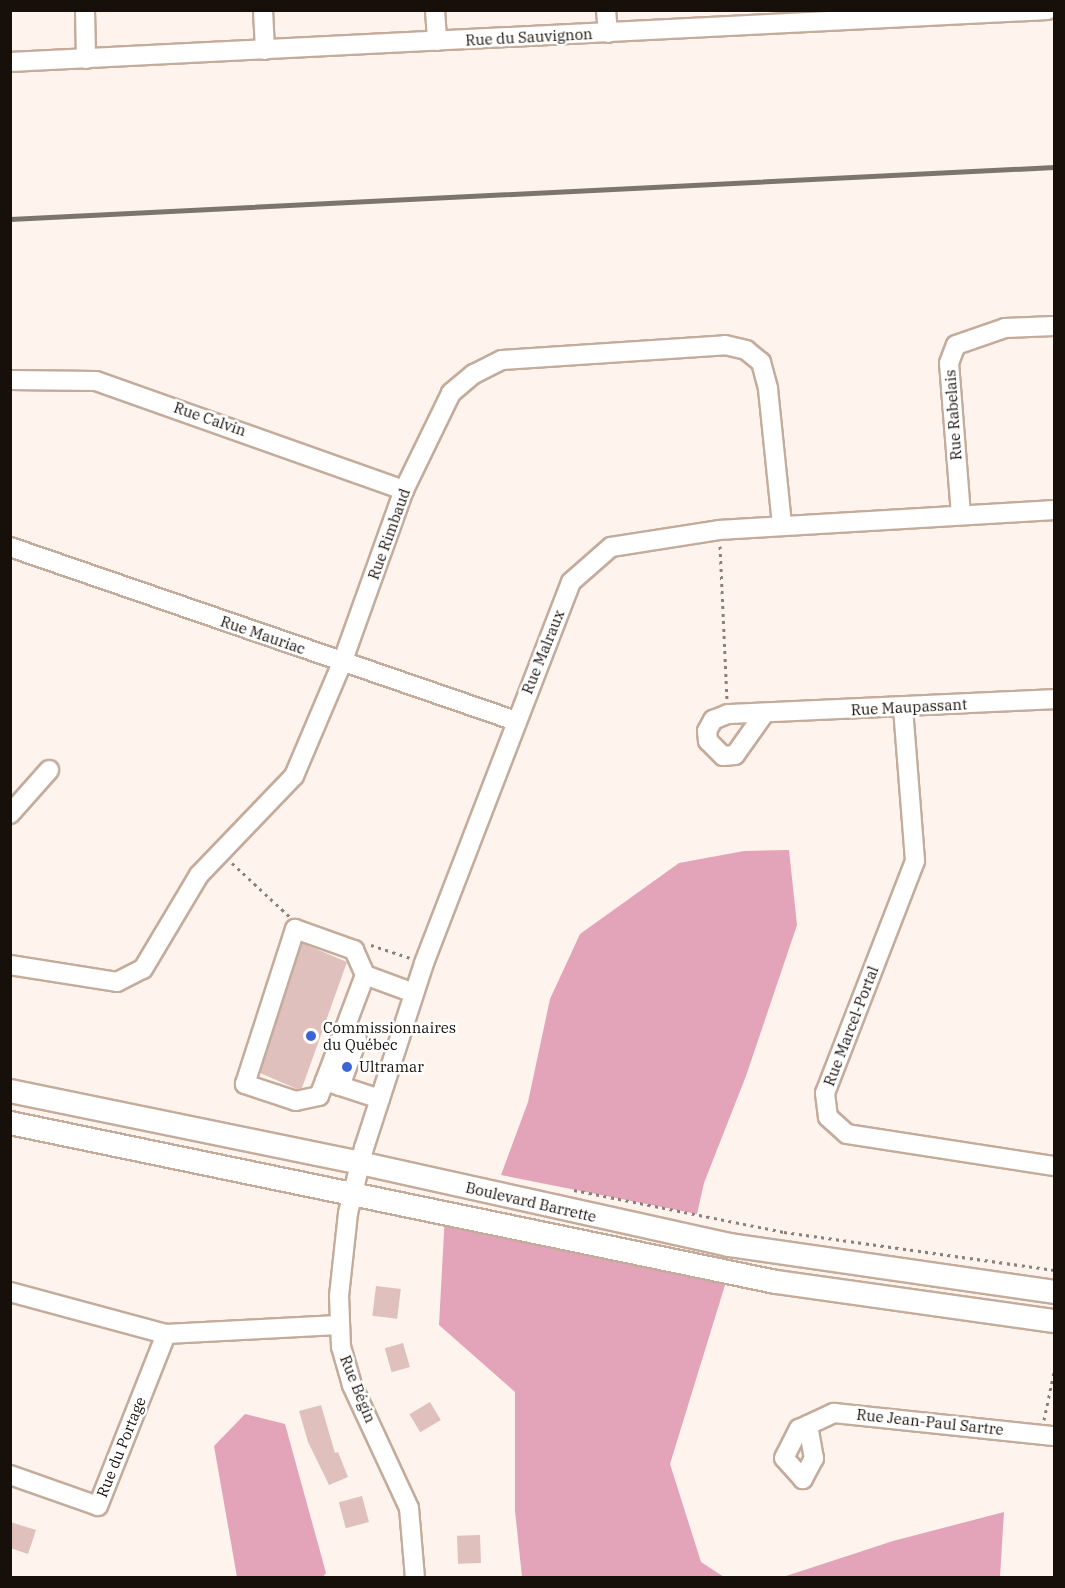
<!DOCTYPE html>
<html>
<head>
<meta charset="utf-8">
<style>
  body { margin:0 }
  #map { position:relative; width:1065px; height:1588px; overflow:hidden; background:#fef4ed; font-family:"IBM Plex Serif",serif }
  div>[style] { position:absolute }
  .forest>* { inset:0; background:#e3a4ba }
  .building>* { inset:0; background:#dfc0bc; transform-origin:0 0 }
  .path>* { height:3px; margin-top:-1.5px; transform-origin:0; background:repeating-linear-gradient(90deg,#8a817b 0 3px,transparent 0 7.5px) }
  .roads { filter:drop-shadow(2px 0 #c4ac9c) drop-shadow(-2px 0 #c4ac9c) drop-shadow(0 2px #c4ac9c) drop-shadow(0 -2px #c4ac9c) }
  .minor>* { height:18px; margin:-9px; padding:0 9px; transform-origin:9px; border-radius:9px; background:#fff }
  .major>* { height:22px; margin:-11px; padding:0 11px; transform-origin:11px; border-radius:11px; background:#fff }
  .rail>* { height:4.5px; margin:-2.25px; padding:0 2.25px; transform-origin:2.25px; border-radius:2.25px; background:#7d746d }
  .dots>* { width:16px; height:16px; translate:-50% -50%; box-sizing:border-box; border:3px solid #fff; border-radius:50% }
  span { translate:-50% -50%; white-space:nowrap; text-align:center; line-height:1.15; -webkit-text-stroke:5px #fff; paint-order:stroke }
  .street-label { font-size:15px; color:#170f09 }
  .poi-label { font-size:15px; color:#170f09 }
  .left { translate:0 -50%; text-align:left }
  .frame { position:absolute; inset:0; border:12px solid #170f09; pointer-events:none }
</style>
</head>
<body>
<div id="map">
  <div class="forest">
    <div style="clip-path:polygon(789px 850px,797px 925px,746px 1076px,704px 1183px,697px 1214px,501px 1175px,528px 1102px,550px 999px,580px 934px,679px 863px,744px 851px)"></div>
    <div style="clip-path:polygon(445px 1214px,729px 1272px,670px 1464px,701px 1562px,724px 1577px,522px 1577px,515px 1511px,515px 1392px,439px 1325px)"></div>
    <div style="clip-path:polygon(245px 1414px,285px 1424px,326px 1573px,323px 1577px,237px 1577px,214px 1446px)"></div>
    <div style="clip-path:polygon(1004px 1512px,1000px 1577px,783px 1577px,893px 1541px)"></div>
  </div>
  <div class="building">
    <div style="clip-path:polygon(302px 943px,347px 962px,302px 1088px,297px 1089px,260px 1073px)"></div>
    <div style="left:376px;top:1286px;width:25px;height:30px;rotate:7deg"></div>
    <div style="left:403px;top:1343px;width:25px;height:19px;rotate:74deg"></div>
    <div style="left:430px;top:1402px;width:21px;height:24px;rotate:59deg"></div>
    <div style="clip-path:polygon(321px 1405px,335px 1453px,338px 1452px,348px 1477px,329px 1485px,308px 1442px,299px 1411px)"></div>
    <div style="left:362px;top:1496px;width:27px;height:24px;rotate:75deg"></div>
    <div style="clip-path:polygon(10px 1522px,36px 1530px,28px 1554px,10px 1548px)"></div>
    <div style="left:480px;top:1535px;width:28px;height:23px;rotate:88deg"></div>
  </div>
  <div class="path">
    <div style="left:720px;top:546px;width:153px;rotate:87.4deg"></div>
    <div style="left:232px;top:863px;width:78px;rotate:42.9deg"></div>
    <div style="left:371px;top:945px;width:41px;rotate:18.4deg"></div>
    <div style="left:574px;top:1190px;width:214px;rotate:11.3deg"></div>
    <div style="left:784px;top:1232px;width:273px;rotate:8deg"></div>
    <div style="left:1044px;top:1420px;width:49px;rotate:-78.2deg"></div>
  </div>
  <div class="roads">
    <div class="minor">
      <div style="left:85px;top:10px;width:49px;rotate:88.8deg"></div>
      <div style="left:263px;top:10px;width:40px;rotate:87.1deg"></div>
      <div style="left:435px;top:10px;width:31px;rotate:86deg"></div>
      <div style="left:606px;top:10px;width:23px;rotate:85deg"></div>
      <div style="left:10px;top:62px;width:1039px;rotate:-2.87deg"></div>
      <div style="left:10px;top:380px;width:86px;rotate:0.7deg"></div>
      <div style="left:96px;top:381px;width:327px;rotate:19.5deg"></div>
      <div style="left:961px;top:515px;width:152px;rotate:-94.5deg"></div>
      <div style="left:949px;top:363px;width:19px;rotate:-69deg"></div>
      <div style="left:956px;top:345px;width:52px;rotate:-19.1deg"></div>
      <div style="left:1005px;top:328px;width:49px;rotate:-2.3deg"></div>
      <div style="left:10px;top:547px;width:535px;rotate:18.98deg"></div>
      <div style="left:903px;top:708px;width:153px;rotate:85.5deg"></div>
      <div style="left:915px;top:861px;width:249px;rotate:111.2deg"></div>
      <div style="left:825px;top:1093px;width:24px;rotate:83deg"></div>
      <div style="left:828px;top:1117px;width:25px;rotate:42deg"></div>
      <div style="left:847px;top:1134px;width:209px;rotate:8.8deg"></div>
      <div style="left:764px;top:714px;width:50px;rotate:125.3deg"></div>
      <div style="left:735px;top:755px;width:12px;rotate:175deg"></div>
      <div style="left:723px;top:756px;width:21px;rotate:-135deg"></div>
      <div style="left:708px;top:741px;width:10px;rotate:-96deg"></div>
      <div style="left:707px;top:731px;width:13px;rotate:-61deg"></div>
      <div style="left:713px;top:720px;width:16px;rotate:-22deg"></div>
      <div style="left:728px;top:714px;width:326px;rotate:-2.6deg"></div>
      <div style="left:10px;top:814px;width:59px;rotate:-48.4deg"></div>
      <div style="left:10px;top:965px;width:108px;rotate:9deg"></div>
      <div style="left:117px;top:982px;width:29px;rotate:-27deg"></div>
      <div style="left:143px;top:969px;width:109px;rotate:-59.2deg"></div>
      <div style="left:199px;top:875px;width:137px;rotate:-46.2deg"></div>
      <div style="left:294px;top:776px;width:123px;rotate:-67deg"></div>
      <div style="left:342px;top:663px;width:184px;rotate:-70.3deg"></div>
      <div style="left:404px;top:490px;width:108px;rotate:-64.1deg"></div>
      <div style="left:451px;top:393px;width:30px;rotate:-40deg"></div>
      <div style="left:474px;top:374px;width:31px;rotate:-27deg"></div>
      <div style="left:502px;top:360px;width:224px;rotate:-3.8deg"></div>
      <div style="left:725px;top:345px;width:22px;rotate:13deg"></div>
      <div style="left:746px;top:350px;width:19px;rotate:39deg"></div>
      <div style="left:761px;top:362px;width:28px;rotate:75deg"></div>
      <div style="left:768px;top:389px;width:137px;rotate:84.1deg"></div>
      <div style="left:325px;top:1081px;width:16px;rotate:112deg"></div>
      <div style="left:319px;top:1096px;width:24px;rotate:168deg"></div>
      <div style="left:296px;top:1101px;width:54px;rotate:-161.6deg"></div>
      <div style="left:245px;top:1084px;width:163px;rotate:-72.1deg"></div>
      <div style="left:295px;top:929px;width:63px;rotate:19.6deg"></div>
      <div style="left:354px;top:950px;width:27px;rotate:66deg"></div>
      <div style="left:340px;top:1086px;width:49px;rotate:-69.7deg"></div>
      <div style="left:357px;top:1040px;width:15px;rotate:-160deg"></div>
      <div style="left:380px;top:1099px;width:58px;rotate:-161.9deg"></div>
      <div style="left:325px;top:1081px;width:113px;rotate:-69.3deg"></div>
      <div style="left:365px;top:975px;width:52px;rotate:20.2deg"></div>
      <div style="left:10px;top:1292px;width:162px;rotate:15.1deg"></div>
      <div style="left:166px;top:1334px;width:172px;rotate:-3deg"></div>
      <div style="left:808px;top:1425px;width:34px;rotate:80deg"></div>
      <div style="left:814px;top:1458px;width:24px;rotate:118deg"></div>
      <div style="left:803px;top:1479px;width:28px;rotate:-132deg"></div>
      <div style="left:784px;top:1458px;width:33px;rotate:-63deg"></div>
      <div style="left:799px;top:1429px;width:10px;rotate:-24deg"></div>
      <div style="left:808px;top:1425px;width:29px;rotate:-25deg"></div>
      <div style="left:834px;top:1413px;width:221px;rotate:6deg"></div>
      <div style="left:10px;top:1475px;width:93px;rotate:19.4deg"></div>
      <div style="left:98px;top:1506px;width:185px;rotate:-68.4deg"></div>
      <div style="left:415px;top:1578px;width:70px;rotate:-94.9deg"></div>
      <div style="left:409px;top:1508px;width:136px;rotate:-114.9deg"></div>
      <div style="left:352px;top:1385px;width:40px;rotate:-106deg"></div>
      <div style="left:341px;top:1347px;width:51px;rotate:-92.2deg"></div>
      <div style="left:339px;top:1296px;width:83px;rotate:-83.8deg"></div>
      <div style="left:348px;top:1213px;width:67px;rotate:-76.2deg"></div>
      <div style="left:364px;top:1148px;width:194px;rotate:-72deg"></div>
      <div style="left:424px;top:963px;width:408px;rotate:-68.9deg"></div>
      <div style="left:571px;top:582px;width:53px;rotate:-41.2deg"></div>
      <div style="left:611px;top:547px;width:109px;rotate:-8.9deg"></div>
      <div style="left:719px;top:530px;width:336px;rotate:-3.4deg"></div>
    </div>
    <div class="major">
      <div style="left:10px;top:1091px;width:357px;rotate:11.6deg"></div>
      <div style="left:360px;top:1163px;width:378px;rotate:12.5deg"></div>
      <div style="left:729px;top:1245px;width:328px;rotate:8.2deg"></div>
      <div style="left:10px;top:1123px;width:782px;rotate:11.73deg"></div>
      <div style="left:776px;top:1282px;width:281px;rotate:8deg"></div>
    </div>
  </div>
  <div class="rail">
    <div style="left:10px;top:219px;width:1045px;rotate:-2.85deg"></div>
  </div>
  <div class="dots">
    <div style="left:311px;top:1036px;background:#3b64d5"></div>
    <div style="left:347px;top:1067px;background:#3b64d5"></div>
  </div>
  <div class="street-label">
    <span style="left:529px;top:37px;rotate:-3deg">Rue du Sauvignon</span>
    <span style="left:953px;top:415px;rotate:-94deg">Rue Rabelais</span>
    <span style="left:210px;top:419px;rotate:19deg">Rue Calvin</span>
    <span style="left:389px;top:534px;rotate:-70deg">Rue Rimbaud</span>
    <span style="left:263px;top:635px;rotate:19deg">Rue Mauriac</span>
    <span style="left:543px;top:652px;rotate:-68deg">Rue Malraux</span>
    <span style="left:909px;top:707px;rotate:-3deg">Rue Maupassant</span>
    <span style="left:851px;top:1026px;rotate:-69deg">Rue Marcel-Portal</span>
    <span style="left:531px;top:1202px;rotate:13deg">Boulevard Barrette</span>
    <span style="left:358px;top:1389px;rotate:68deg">Rue Bégin</span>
    <span style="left:930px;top:1422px;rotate:6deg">Rue Jean-Paul Sartre</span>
    <span style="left:121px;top:1447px;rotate:-68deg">Rue du Portage</span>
  </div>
  <div class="poi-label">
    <span class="left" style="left:323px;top:1036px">Commissionnaires<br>du Québec</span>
    <span class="left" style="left:359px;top:1067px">Ultramar</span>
  </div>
  <div class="frame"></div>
</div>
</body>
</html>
